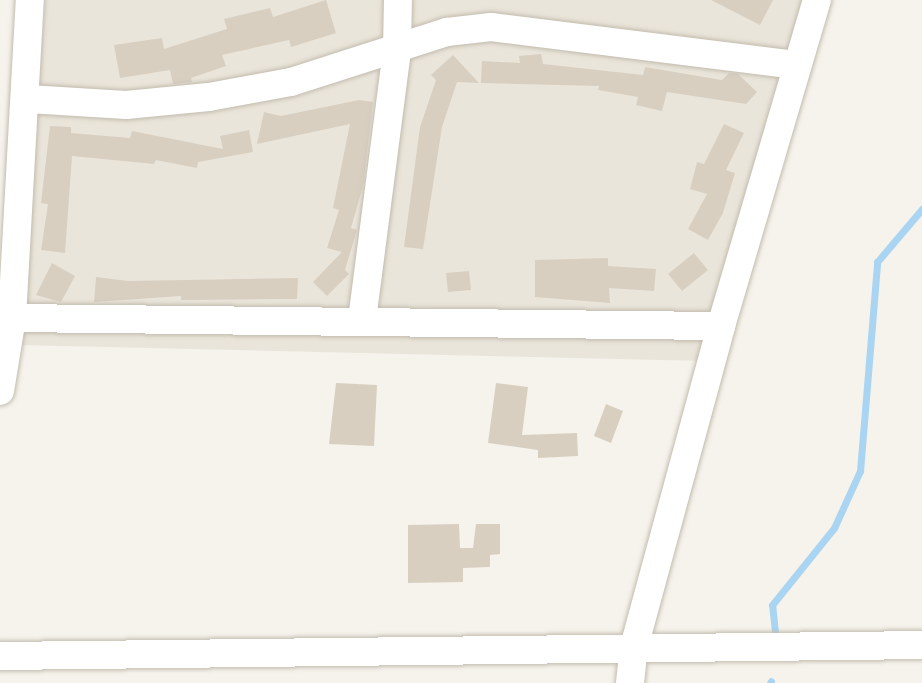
<!DOCTYPE html>
<style>
body{margin:0}
#map{position:relative;width:922px;height:683px;overflow:hidden;background:#f6f3ec;font-family:"Varela Round",sans-serif}
div>[style]{position:absolute}
[style*='--x']{left:calc(var(--x)*1px);top:calc(var(--y)*1px);width:calc(var(--w)*1px);rotate:calc(var(--a)*1deg)}
.residential>*{inset:0;background:#eae5da}
.stream>*{height:7px;margin:-3.5px;padding:0 3.5px;transform-origin:3.5px;border-radius:3.5px;background:#a9d4f2}
.building>*{inset:0;background:#d8cfc1}
.roads{filter:drop-shadow(0 0 2px #c2bbae) drop-shadow(0 0 2px #c2bbae)}
.minor>*{height:28px;margin:-14px;padding:0 14px;transform-origin:14px;border-radius:14px;background:#fff}
span{translate:-50% -50%;white-space:nowrap;text-align:center;line-height:1.15;-webkit-text-stroke:5px #fff;paint-order:stroke}
</style>
<div id="map">
<div class="residential">
<i style="clip-path:polygon(45px 0,807px 0,705px 361px,20px 345px)"></i>
</div>
<div class="stream">
<i style="--x:775;--y:632;--w:27;--a:-96"></i>
<i style="--x:772;--y:605;--w:99;--a:-51.2"></i>
<i style="--x:834;--y:528;--w:63;--a:-65.5"></i>
<i style="--x:860;--y:471;--w:210;--a:-85.3"></i>
<i style="--x:877;--y:262;--w:70;--a:-49.7"></i>
<i style="--x:770;--y:683;--w:2;--a:-63"></i>
</div>
<div class="building">
<i style="clip-path:polygon(326px 0,336px 33px,291px 47px,289px 40px,222px 55px,226px 66px,191px 78px,192px 82px,173px 84px,170px 70px,120px 78px,114px 45px,162px 38px,164px 49px,227px 29px,224px 19px,270px 8px,273px 17px)"></i>
<i style="clip-path:polygon(711px 0,773px 0,760px 25px)"></i>
<i style="clip-path:polygon(541px 54px,543px 64px,643px 75px,645px 67px,722px 80px,729px 73px,738px 74px,757px 92px,746px 104px,667px 92px,662px 111px,636px 105px,638px 97px,598px 90px,599px 86px,481px 83px,482px 61px,520px 63px,519px 56px)"></i>
<i style="clip-path:polygon(453px 55px,479px 83px,457px 82px,442px 127px,423px 249px,404px 247px,420px 127px,436px 80px,431px 75px)"></i>
<i style="clip-path:polygon(359px 100px,373px 102px,363px 186px,351px 228px,357px 230px,345px 270px,349px 274px,327px 296px,313px 282px,342px 252px,327px 248px,339px 210px,333px 208px,350px 124px,257px 144px,264px 112px,281px 116px)"></i>
<i style="clip-path:polygon(724px 124px,744px 133px,726px 170px,735px 173px,723px 213px,708px 240px,688px 229px,707px 194px,690px 189px,697px 162px,704px 164px)"></i>
<i style="clip-path:polygon(50px 126px,71px 127px,71px 133px,130px 138px,132px 131px,223px 149px,220px 136px,249px 130px,253px 152px,198px 162px,197px 168px,156px 160px,154px 164px,72px 156px,65px 253px,41px 250px,48px 204px,41px 203px)"></i>
<i style="clip-path:polygon(694px 253px,708px 270px,682px 291px,668px 274px)"></i>
<i style="clip-path:polygon(608px 258px,608px 266px,656px 269px,654px 291px,609px 288px,610px 303px,535px 297px,535px 260px)"></i>
<i style="clip-path:polygon(52px 263px,75px 276px,61px 302px,36px 295px)"></i>
<i style="clip-path:polygon(469px 271px,471px 290px,448px 292px,446px 273px)"></i>
<i style="clip-path:polygon(96px 277px,128px 281px,298px 278px,297px 299px,181px 300px,181px 296px,94px 302px)"></i>
<i style="clip-path:polygon(336px 383px,377px 385px,374px 446px,329px 444px)"></i>
<i style="clip-path:polygon(496px 383px,528px 387px,522px 435px,577px 433px,578px 456px,538px 458px,538px 450px,488px 443px)"></i>
<i style="clip-path:polygon(606px 404px,623px 411px,611px 443px,594px 436px)"></i>
<i style="clip-path:polygon(459px 524px,460px 548px,473px 548px,476px 524px,500px 524px,500px 554px,490px 555px,490px 567px,463px 568px,463px 582px,408px 583px,408px 525px)"></i>
</div>
<div class="roads">
<div class="minor">
<i style="--x:28;--y:99;--w:98;--a:3.5"></i>
<i style="--x:126;--y:105;--w:83;--a:-5.5"></i>
<i style="--x:209;--y:97;--w:83;--a:-10.4"></i>
<i style="--x:291;--y:82;--w:164;--a:-17.8"></i>
<i style="--x:447;--y:32;--w:44;--a:-6.5"></i>
<i style="--x:491;--y:27;--w:309;--a:7.1"></i>
<i style="--x:12;--y:318;--w:709;--a:0.65"></i>
<i style="--x:362;--y:320;--w:272;--a:-82.6"></i>
<i style="--x:397;--y:50;--w:50;--a:-88.9"></i>
<i style="--x:0;--y:391;--w:74;--a:-80.7"></i>
<i style="--x:12;--y:318;--w:319;--a:-86.8"></i>
<i style="--x:0;--y:656;--w:922;--a:-0.68"></i>
<i style="--x:630;--y:683;--w:36;--a:-84"></i>
<i style="--x:634;--y:647;--w:333;--a:-74.8"></i>
<i style="--x:721;--y:326;--w:340;--a:-73.6"></i>
</div>
</div>
</div>
